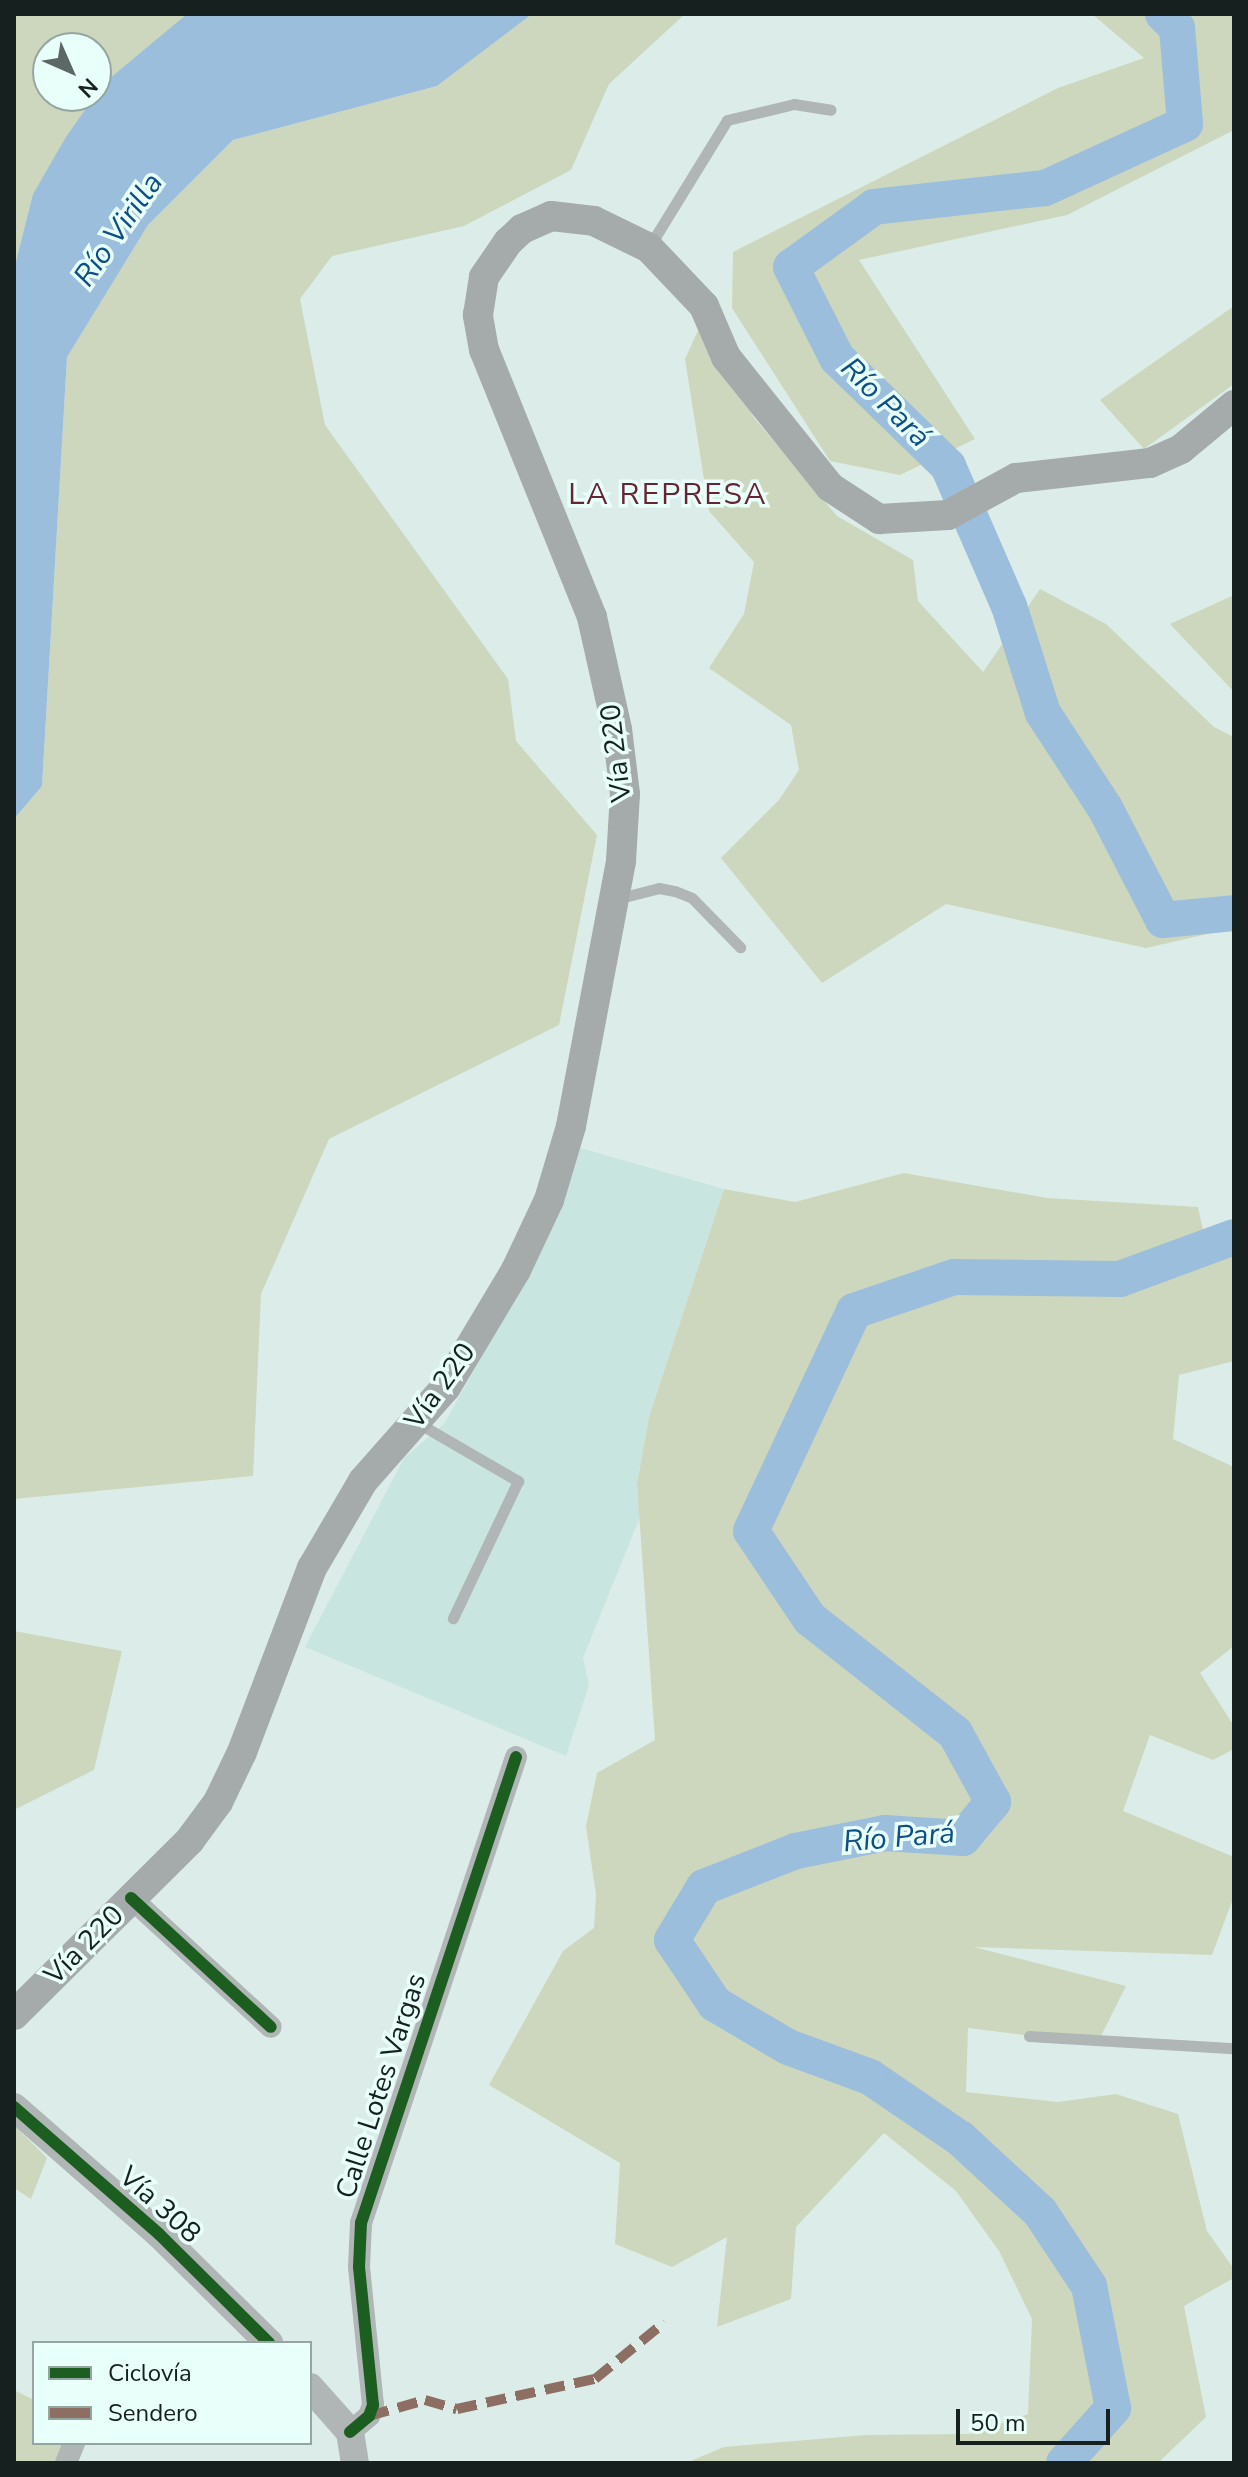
<!DOCTYPE html>
<meta charset="utf-8">
<style>
body{margin:0}
#map{position:relative;width:1248px;height:2477px;overflow:hidden;background:#dcede9;font-family:"Nunito Sans",sans-serif}
div>[style]{position:absolute}
[style*='--x']{left:calc(var(--x)*1px);top:calc(var(--y)*1px);width:calc(var(--w)*1px);rotate:calc(var(--a)*1deg)}
.built>*{inset:0;background:#c9e5df}
.green>*{inset:0;background:#cdd7bd}
.water>*{inset:0;background:#9bbedc}
.river>*{height:36px;margin:-18px;padding:0 18px;transform-origin:18px;border-radius:18px;background:#9bbedc}
.service>*{height:11px;margin:-5.5px;padding:0 5.5px;transform-origin:5.5px;border-radius:5.5px;background:#b0b5b5}
.minor>*{height:22px;margin:-11px;padding:0 11px;transform-origin:11px;border-radius:11px;background:#b0b5b5}
.tertiary>*{height:28px;margin:-14px;padding:0 14px;transform-origin:14px;border-radius:14px;background:#b0b5b5}
.secondary>*{height:30px;margin:-15px;padding:0 15px;transform-origin:15px;border-radius:15px;background:#a5abab}
.quiet>*{height:10px;margin-top:-5px;transform-origin:0;background:repeating-linear-gradient(90deg,#8d6e63 0 20px,transparent 0 30px)}
.cycleway>*{height:12px;margin:-6px;padding:0 6px;transform-origin:6px;border-radius:6px;background:#1b5e20}
span{translate:-50% -50%;white-space:nowrap;text-align:center;line-height:1.15;-webkit-text-stroke:7px #e8fffa;paint-order:stroke}
.street-label{font-size:28px;color:#16201e}
.water-label{font-size:30px;color:#0e4e87;font-style:italic}
.neighbourhood-label{font-size:30px;color:#692333;letter-spacing:2px}
.frame{position:absolute;inset:0;border:16px solid #16201e;pointer-events:none}
.legend{position:absolute;left:32px;top:2341px;width:280px;height:104px;box-sizing:border-box;background:#e8fffa;border:2px solid #94a6a2;margin:0;padding:10px 14px;list-style:none;font-size:24px;color:#16201e}
.legend li{display:flex;align-items:center;gap:16px;height:40px}
.legend b{width:40px;border:2px solid #94a6a2}
.north{position:absolute;left:32px;top:32px;width:80px;height:80px;box-sizing:border-box;background:#e8fffa;border:2px solid #94a6a2;border-radius:50%;rotate:135deg;font-size:22px;font-weight:700;line-height:32px;text-align:center;color:#16201e}
.north::after{content:'';display:block;margin:auto;width:28px;height:36px;background:#5b6865;clip-path:polygon(50% 0,100% 100%,50% 72%,0 100%)}
.scale{position:absolute;left:956px;top:2409px;width:154px;height:36px;box-sizing:border-box;border:4px solid #16201e;border-top:0;padding-left:10px;font-size:24px;line-height:28px;white-space:nowrap;color:#16201e;-webkit-text-stroke:6px #e8fffa;paint-order:stroke}
</style>
<div id="map">
<div class="built">
<i style="clip-path:polygon(577px 1147px,724px 1189px,649px 1417px,637px 1484px,640px 1517px,583px 1658px,589px 1685px,566px 1756px,305px 1647px,404px 1458px,444px 1424px,483px 1354px)"></i>
</div>
<div class="green">
<i style="clip-path:polygon(14px 14px,187px 14px,96px 94px,96px 48px,48px 48px,48px 96px,94px 96px,33px 194px,14px 273px)"></i>
<i style="clip-path:polygon(532px 14px,685px 14px,609px 84px,571px 170px,464px 226px,332px 256px,300px 299px,325px 425px,508px 679px,516px 741px,597px 835px,559px 1025px,329px 1139px,261px 1294px,253px 1476px,14px 1499px,14px 819px,42px 786px,67px 356px,148px 225px,233px 140px,437px 86px)"></i>
<i style="clip-path:polygon(1092px 14px,1234px 14px,1234px 130px,1067px 215px,859px 260px,975px 439px,900px 475px,830px 461px,732px 308px,733px 252px,1058px 88px,1144px 58px)"></i>
<i style="clip-path:polygon(1234px 306px,1234px 384px,1144px 449px,1100px 400px)"></i>
<i style="clip-path:polygon(700px 326px,755px 419px,837px 516px,913px 560px,918px 601px,983px 672px,1040px 589px,1106px 624px,1214px 727px,1234px 737px,1234px 928px,1146px 948px,946px 904px,822px 983px,721px 858px,779px 800px,799px 770px,791px 725px,709px 668px,744px 614px,754px 562px,709px 511px,685px 359px)"></i>
<i style="clip-path:polygon(1234px 595px,1234px 692px,1170px 624px)"></i>
<i style="clip-path:polygon(904px 1173px,1047px 1198px,1198px 1207px,1209px 1257px,1234px 1240px,1234px 1361px,1179px 1375px,1173px 1439px,1234px 1467px,1234px 1646px,1200px 1673px,1234px 1726px,1234px 1749px,1213px 1760px,1150px 1735px,1123px 1811px,1234px 1857px,1234px 1896px,1212px 1955px,974px 1947px,1126px 1986px,1097px 2044px,968px 2028px,966px 2092px,1058px 2102px,1116px 2094px,1178px 2114px,1207px 2231px,1234px 2269px,1234px 2278px,1184px 2306px,1206px 2417px,1158px 2463px,686px 2463px,724px 2447px,866px 2435px,970px 2434px,1028px 2414px,1032px 2319px,999px 2251px,956px 2191px,884px 2133px,796px 2227px,791px 2299px,717px 2327px,727px 2237px,672px 2267px,615px 2244px,620px 2163px,489px 2085px,563px 1951px,594px 1928px,596px 1895px,586px 1826px,597px 1773px,655px 1740px,637px 1484px,649px 1417px,724px 1189px,795px 1202px)"></i>
<i style="clip-path:polygon(14px 1631px,122px 1651px,94px 1770px,14px 1810px)"></i>
<i style="clip-path:polygon(14px 2125px,47px 2158px,31px 2199px,14px 2188px)"></i>
<i style="clip-path:polygon(14px 2390px,34px 2400px,34px 2443px,64px 2443px,57px 2463px,14px 2463px)"></i>
</div>
<div class="water">
<i style="clip-path:polygon(187px 14px,532px 14px,437px 86px,233px 140px,148px 225px,67px 357px,42px 786px,14px 819px,14px 270px,33px 194px,66px 137px,103px 84px)"></i>
</div>
<div class="river">
<i style="--x:1163;--y:14;--w:20;--a:45"></i>
<i style="--x:1177;--y:28;--w:96;--a:85.2"></i>
<i style="--x:1185;--y:124;--w:154;--a:155.4"></i>
<i style="--x:1045;--y:188;--w:172;--a:173.7"></i>
<i style="--x:874;--y:207;--w:102;--a:144.1"></i>
<i style="--x:791;--y:267;--w:102;--a:63.2"></i>
<i style="--x:837;--y:358;--w:155;--a:44.2"></i>
<i style="--x:948;--y:466;--w:153;--a:66.5"></i>
<i style="--x:1009;--y:606;--w:112;--a:72.4"></i>
<i style="--x:1043;--y:713;--w:113;--a:56.9"></i>
<i style="--x:1105;--y:808;--w:126;--a:62.6"></i>
<i style="--x:1163;--y:920;--w:71;--a:-5.6"></i>
<i style="--x:1064;--y:2463;--w:74;--a:-48.3"></i>
<i style="--x:1113;--y:2408;--w:124;--a:-101.1"></i>
<i style="--x:1089;--y:2286;--w:89;--a:-123.5"></i>
<i style="--x:1040;--y:2212;--w:108;--a:-137.3"></i>
<i style="--x:961;--y:2139;--w:110;--a:-145.7"></i>
<i style="--x:870;--y:2077;--w:87;--a:-159.9"></i>
<i style="--x:788;--y:2047;--w:85;--a:-149.5"></i>
<i style="--x:715;--y:2004;--w:77;--a:-123.9"></i>
<i style="--x:672;--y:1940;--w:62;--a:-58.9"></i>
<i style="--x:704;--y:1887;--w:99;--a:-21.4"></i>
<i style="--x:796;--y:1851;--w:91;--a:-11.4"></i>
<i style="--x:885;--y:1833;--w:78;--a:3.7"></i>
<i style="--x:963;--y:1838;--w:47;--a:-50.2"></i>
<i style="--x:993;--y:1802;--w:79;--a:-118.8"></i>
<i style="--x:955;--y:1733;--w:184;--a:-141.8"></i>
<i style="--x:810;--y:1619;--w:106;--a:-123.8"></i>
<i style="--x:751;--y:1531;--w:243;--a:-64.9"></i>
<i style="--x:854;--y:1311;--w:106;--a:-18.8"></i>
<i style="--x:954;--y:1277;--w:166;--a:0.7"></i>
<i style="--x:1120;--y:1279;--w:121;--a:-20.2"></i>
</div>
<div class="service">
<i style="--x:649;--y:247;--w:149;--a:-58.4"></i>
<i style="--x:727;--y:120;--w:69;--a:-13.4"></i>
<i style="--x:794;--y:104;--w:37;--a:9"></i>
<i style="--x:616;--y:899;--w:44;--a:-14.3"></i>
<i style="--x:659;--y:888;--w:16;--a:11"></i>
<i style="--x:675;--y:891;--w:18;--a:22"></i>
<i style="--x:692;--y:898;--w:69;--a:45.6"></i>
<i style="--x:418;--y:1423;--w:116;--a:30.1"></i>
<i style="--x:518;--y:1481;--w:152;--a:115.4"></i>
<i style="--x:1029;--y:2036;--w:205;--a:3.4"></i>
</div>
<div class="minor">
<i style="--x:131;--y:1898;--w:190;--a:42.7"></i>
<i style="--x:350;--y:2432;--w:25;--a:-40"></i>
<i style="--x:369;--y:2416;--w:12;--a:-70"></i>
<i style="--x:373;--y:2405;--w:139;--a:-95.8"></i>
<i style="--x:359;--y:2267;--w:44;--a:-87.4"></i>
<i style="--x:361;--y:2223;--w:491;--a:-71.6"></i>
<i style="--x:66;--y:2463;--w:22;--a:-68"></i>
</div>
<div class="tertiary">
<i style="--x:14;--y:2107;--w:193;--a:41.2"></i>
<i style="--x:159;--y:2234;--w:155;--a:44.7"></i>
<i style="--x:310;--y:2387;--w:60;--a:48.4"></i>
<i style="--x:350;--y:2432;--w:31;--a:81"></i>
</div>
<div class="secondary">
<i style="--x:14;--y:2015;--w:248;--a:-44.8"></i>
<i style="--x:190;--y:1840;--w:47;--a:-53.6"></i>
<i style="--x:218;--y:1802;--w:55;--a:-64.4"></i>
<i style="--x:242;--y:1752;--w:197;--a:-69.2"></i>
<i style="--x:312;--y:1568;--w:101;--a:-59.6"></i>
<i style="--x:363;--y:1481;--w:125;--a:-48.6"></i>
<i style="--x:446;--y:1387;--w:136;--a:-59.1"></i>
<i style="--x:516;--y:1270;--w:77;--a:-64.8"></i>
<i style="--x:549;--y:1200;--w:77;--a:-73.4"></i>
<i style="--x:571;--y:1126;--w:270;--a:-79.3"></i>
<i style="--x:621;--y:861;--w:67;--a:-86.6"></i>
<i style="--x:625;--y:794;--w:65;--a:-97"></i>
<i style="--x:617;--y:729;--w:115;--a:-102.6"></i>
<i style="--x:592;--y:617;--w:288;--a:-112"></i>
<i style="--x:484;--y:350;--w:36;--a:-100"></i>
<i style="--x:478;--y:315;--w:38;--a:-81"></i>
<i style="--x:484;--y:277;--w:42;--a:-55.6"></i>
<i style="--x:508;--y:242;--w:19;--a:-43"></i>
<i style="--x:522;--y:229;--w:32;--a:-24"></i>
<i style="--x:551;--y:216;--w:43;--a:6.6"></i>
<i style="--x:594;--y:221;--w:61;--a:26.1"></i>
<i style="--x:649;--y:248;--w:80;--a:46.5"></i>
<i style="--x:704;--y:306;--w:56;--a:66.7"></i>
<i style="--x:726;--y:357;--w:166;--a:51.3"></i>
<i style="--x:830;--y:487;--w:59;--a:33.1"></i>
<i style="--x:879;--y:519;--w:69;--a:-3.3"></i>
<i style="--x:948;--y:515;--w:77;--a:-28.6"></i>
<i style="--x:1016;--y:478;--w:135;--a:-6.4"></i>
<i style="--x:1150;--y:463;--w:34;--a:-24"></i>
<i style="--x:1181;--y:449;--w:69;--a:-39.7"></i>
</div>
<div class="quiet">
<i style="--x:369;--y:2416;--w:58;--a:-15.9"></i>
<i style="--x:425;--y:2400;--w:33;--a:16"></i>
<i style="--x:457;--y:2409;--w:141;--a:-12.3"></i>
<i style="--x:595;--y:2379;--w:90;--a:-39.2"></i>
</div>
<div class="cycleway">
<i style="--x:131;--y:1898;--w:190;--a:42.7"></i>
<i style="--x:14;--y:2107;--w:193;--a:41.2"></i>
<i style="--x:159;--y:2234;--w:155;--a:44.7"></i>
<i style="--x:350;--y:2432;--w:25;--a:-40"></i>
<i style="--x:369;--y:2416;--w:12;--a:-70"></i>
<i style="--x:373;--y:2405;--w:139;--a:-95.8"></i>
<i style="--x:359;--y:2267;--w:44;--a:-87.4"></i>
<i style="--x:361;--y:2223;--w:491;--a:-71.6"></i>
</div>
<div class="street-label">
<span style="left:616px;top:753px;rotate:-97deg">Vía 220</span>
<span style="left:440px;top:1386px;rotate:-54deg">Vía 220</span>
<span style="left:84px;top:1945px;rotate:-45deg">Vía 220</span>
<span style="left:381px;top:2086px;rotate:-72deg">Calle Lotes Vargas</span>
<span style="left:160px;top:2205px;rotate:42deg">Vía 308</span>
</div>
<div class="water-label">
<span style="left:119px;top:230px;rotate:-55deg">Río Virilla</span>
<span style="left:885px;top:403px;rotate:45deg">Río Pará</span>
<span style="left:899px;top:1838px;rotate:-5deg">Río Pará</span>
</div>
<div class="neighbourhood-label">
<span style="left:668px;top:495px">LA REPRESA</span>
</div>
<div class="frame"></div>
<ul class="legend">
<li><b style="height:10px;background:#1b5e20"></b>Ciclovía</li>
<li><b style="height:10px;background:#8d6e63"></b>Sendero</li>
</ul>
<div class="north">N</div>
<div class="scale">50 m</div>
</div>
